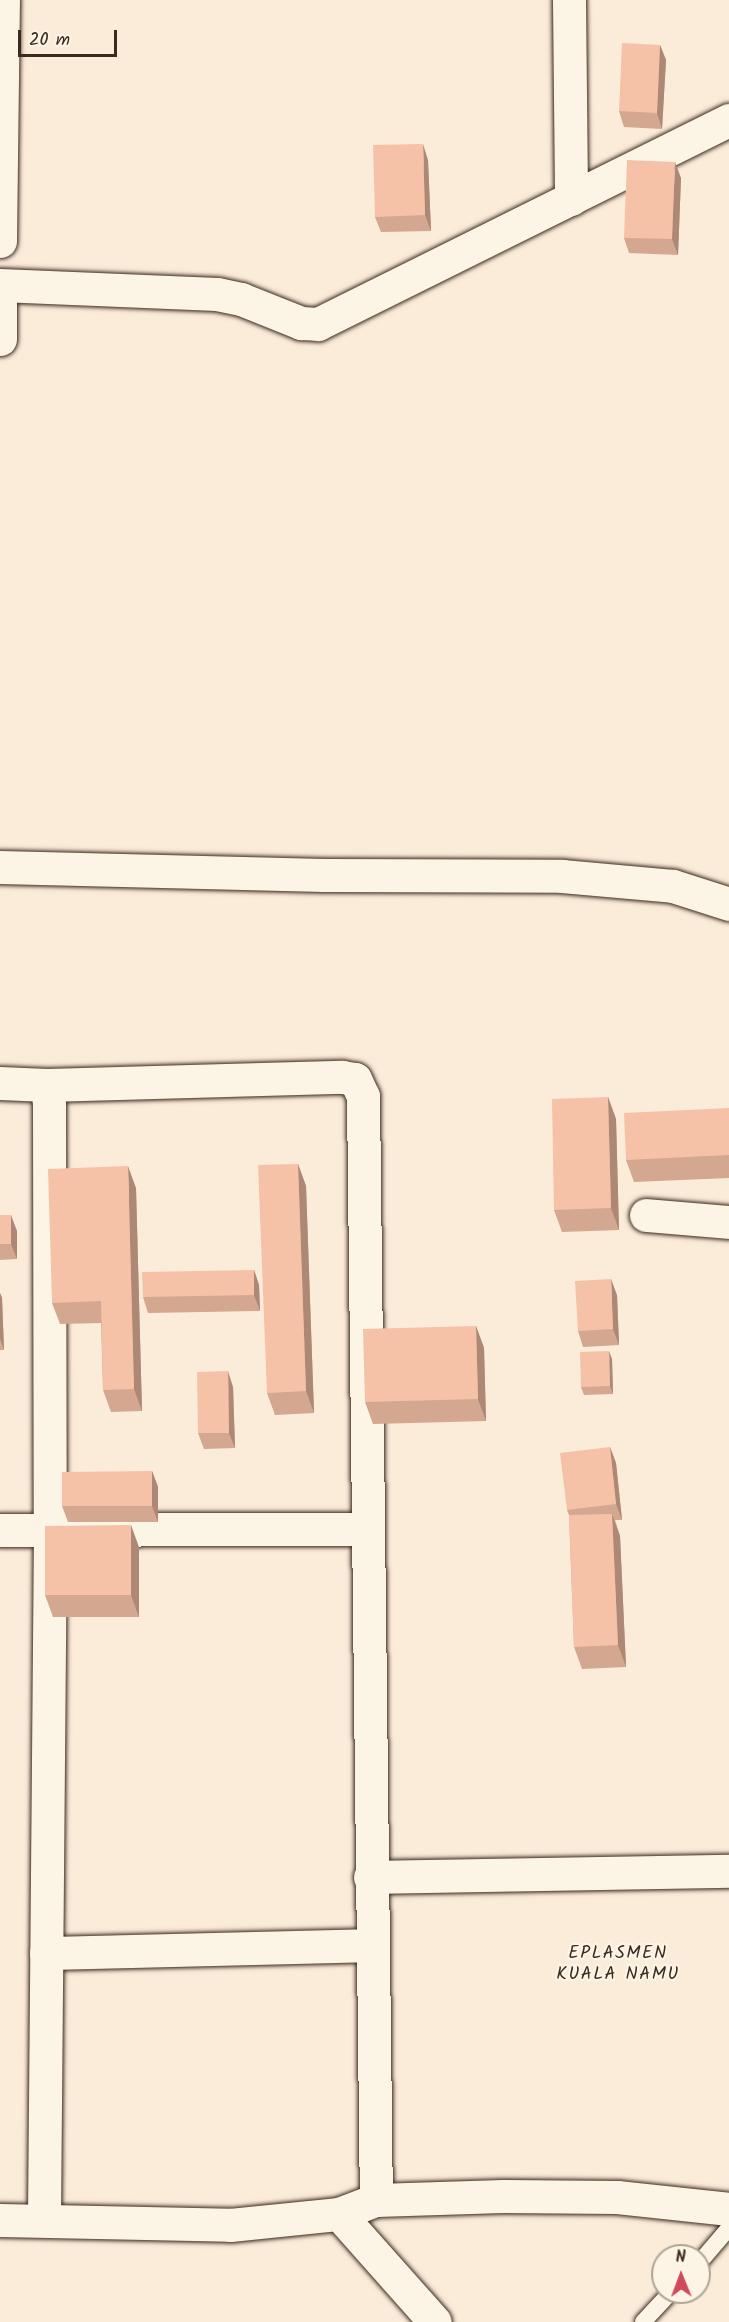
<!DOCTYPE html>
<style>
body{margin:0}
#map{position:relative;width:729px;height:2322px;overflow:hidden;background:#fbebd9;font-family:Kalam,sans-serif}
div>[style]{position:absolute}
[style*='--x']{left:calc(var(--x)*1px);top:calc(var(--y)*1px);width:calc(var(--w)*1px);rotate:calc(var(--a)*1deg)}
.roads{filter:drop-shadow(0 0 2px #3b2a1e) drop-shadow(0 0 2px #3b2a1e)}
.lane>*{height:16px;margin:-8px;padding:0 8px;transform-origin:8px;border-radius:8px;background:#fcf5e5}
.street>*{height:33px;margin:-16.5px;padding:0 16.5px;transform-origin:16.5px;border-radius:16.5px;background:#fcf5e5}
.secondary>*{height:33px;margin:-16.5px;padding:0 16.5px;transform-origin:16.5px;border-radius:16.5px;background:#fcf5e5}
.wall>*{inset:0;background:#d4a790}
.shaded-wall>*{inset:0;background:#ac8875}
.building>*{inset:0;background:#f6c2a7}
span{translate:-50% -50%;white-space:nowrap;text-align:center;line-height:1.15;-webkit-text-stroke:4.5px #fcf5e5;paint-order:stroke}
.quarter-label{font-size:18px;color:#3b2a1e;letter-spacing:1.5px}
.north{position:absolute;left:651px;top:2244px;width:60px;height:60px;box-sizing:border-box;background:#fcf5e5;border:2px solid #afa495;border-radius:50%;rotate:359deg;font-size:16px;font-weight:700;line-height:24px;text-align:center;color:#3b2a1e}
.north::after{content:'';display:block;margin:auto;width:21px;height:27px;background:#d1495b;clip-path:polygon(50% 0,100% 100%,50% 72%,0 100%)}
.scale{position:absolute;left:18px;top:30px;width:99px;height:27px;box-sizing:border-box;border:3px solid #3b2a1e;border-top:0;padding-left:8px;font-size:18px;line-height:21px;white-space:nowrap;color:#3b2a1e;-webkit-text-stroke:4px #fcf5e5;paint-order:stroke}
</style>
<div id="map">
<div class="roads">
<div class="lane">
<i style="--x:699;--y:2263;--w:46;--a:-49.4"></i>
<i style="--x:643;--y:2322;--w:41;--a:-47"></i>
</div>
<div class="street">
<i style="--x:569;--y:0;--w:199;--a:89.4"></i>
<i style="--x:0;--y:241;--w:241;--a:-89.3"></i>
<i style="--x:0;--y:285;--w:217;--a:2.4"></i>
<i style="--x:217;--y:294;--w:25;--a:12"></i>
<i style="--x:241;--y:299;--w:65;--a:21.8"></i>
<i style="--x:301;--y:323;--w:17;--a:3"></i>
<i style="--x:318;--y:324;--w:459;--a:-26.4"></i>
<i style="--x:0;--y:301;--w:38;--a:90"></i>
<i style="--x:0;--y:1083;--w:47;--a:2.4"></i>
<i style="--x:47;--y:1085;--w:20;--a:84"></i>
<i style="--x:49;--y:1105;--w:425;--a:89.9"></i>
<i style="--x:50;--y:1530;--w:688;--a:90.5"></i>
<i style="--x:47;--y:1085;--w:295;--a:-1.6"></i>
<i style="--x:342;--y:1077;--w:13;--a:9"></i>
<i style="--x:355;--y:1079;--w:19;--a:65"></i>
<i style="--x:363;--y:1096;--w:1104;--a:89.33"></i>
<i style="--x:646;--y:1215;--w:83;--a:4.8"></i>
<i style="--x:0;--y:1530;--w:367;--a:-0.2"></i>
<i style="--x:370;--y:1877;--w:359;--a:-1"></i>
<i style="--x:46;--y:1953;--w:324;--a:-1.4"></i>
<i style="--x:339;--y:2214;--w:144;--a:48.4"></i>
</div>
<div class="secondary">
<i style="--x:0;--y:867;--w:324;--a:1.4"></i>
<i style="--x:324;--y:875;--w:238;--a:0.2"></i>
<i style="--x:562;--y:876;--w:111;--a:5.1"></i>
<i style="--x:673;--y:886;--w:59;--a:17.8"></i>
<i style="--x:0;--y:2220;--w:230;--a:1.2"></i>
<i style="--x:230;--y:2225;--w:110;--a:-5.8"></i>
<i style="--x:339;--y:2214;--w:40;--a:-21"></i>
<i style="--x:376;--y:2200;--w:128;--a:-1.8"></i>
<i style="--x:504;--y:2196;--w:113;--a:0.5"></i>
<i style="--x:617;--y:2197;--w:113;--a:6.1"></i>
</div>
</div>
<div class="wall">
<i style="clip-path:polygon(660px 45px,666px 60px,662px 129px,624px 127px,619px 111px)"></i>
<i style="clip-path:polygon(428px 160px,431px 231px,381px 232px,375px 217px)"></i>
<i style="clip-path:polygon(681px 178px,678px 255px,629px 253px,624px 238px)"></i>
<i style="clip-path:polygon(608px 1097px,616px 1119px,619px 1230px,562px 1232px,554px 1210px)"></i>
<i style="clip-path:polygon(729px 1108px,729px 1178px,634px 1182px,626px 1160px)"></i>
<i style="clip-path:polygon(298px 1164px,306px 1186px,314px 1413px,275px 1415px,267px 1393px)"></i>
<i style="clip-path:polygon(136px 1188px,142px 1411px,111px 1412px,103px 1390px,101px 1323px,60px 1324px,52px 1303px)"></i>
<i style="clip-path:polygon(0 1215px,17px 1231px,17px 1259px,0 1260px)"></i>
<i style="clip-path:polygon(254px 1270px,259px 1285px,260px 1311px,148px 1313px,143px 1297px)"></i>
<i style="clip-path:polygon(0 1293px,2px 1298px,4px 1350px,0 1350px)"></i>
<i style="clip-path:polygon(617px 1295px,619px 1345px,583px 1347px,578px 1331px)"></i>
<i style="clip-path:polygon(476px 1326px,484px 1348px,486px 1421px,373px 1424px,365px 1402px)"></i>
<i style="clip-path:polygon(612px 1359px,613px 1394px,584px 1395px,581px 1387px)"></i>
<i style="clip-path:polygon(233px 1387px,235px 1448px,204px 1449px,198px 1433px)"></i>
<i style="clip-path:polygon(610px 1447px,616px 1463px,622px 1520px,615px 1520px,620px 1536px,626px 1667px,582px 1669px,574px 1647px,569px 1515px,567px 1510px)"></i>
<i style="clip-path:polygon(152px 1471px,158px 1487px,158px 1522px,68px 1522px,62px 1506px)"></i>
<i style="clip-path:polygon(139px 1547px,139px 1617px,53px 1617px,45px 1595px)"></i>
</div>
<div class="shaded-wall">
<i style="clip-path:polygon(660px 45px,666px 60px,662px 129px,657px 113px)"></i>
<i style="clip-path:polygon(423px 144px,428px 160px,431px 231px,425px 215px)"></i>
<i style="clip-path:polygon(675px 162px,681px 178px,678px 255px,672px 239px)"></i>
<i style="clip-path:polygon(608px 1097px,616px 1119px,619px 1230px,611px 1208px)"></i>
<i style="clip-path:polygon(298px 1164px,306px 1186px,314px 1413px,306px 1391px)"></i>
<i style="clip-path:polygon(128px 1166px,136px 1188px,142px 1411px,134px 1389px)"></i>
<i style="clip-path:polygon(11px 1215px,17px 1231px,17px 1259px,11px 1244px)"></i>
<i style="clip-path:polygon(254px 1270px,259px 1285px,260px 1311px,254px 1295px)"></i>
<i style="clip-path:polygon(611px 1279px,617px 1295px,619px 1345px,613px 1329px)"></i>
<i style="clip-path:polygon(0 1293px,2px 1298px,4px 1350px,0 1339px)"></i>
<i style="clip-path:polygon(476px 1326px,484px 1348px,486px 1421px,478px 1399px)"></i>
<i style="clip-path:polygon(609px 1351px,612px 1359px,613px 1394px,610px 1386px)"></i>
<i style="clip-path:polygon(228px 1371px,233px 1387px,235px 1448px,229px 1433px)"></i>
<i style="clip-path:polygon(610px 1447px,616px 1463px,622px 1520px,616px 1504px)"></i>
<i style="clip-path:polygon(152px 1471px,158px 1487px,158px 1522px,152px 1506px)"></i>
<i style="clip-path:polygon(612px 1514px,620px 1536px,626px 1667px,618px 1645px)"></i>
<i style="clip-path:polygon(131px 1525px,139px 1547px,139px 1617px,131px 1595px)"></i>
</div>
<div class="building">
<i style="clip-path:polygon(622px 43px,660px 45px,657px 113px,619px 111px)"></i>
<i style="clip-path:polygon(423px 144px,425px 215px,375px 217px,373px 145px)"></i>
<i style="clip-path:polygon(627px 160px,675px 162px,672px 239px,624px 238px)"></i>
<i style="clip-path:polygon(608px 1097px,611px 1208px,554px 1210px,552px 1099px)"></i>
<i style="clip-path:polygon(729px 1108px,729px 1155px,626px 1160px,624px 1113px)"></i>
<i style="clip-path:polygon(298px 1164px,306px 1391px,267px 1393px,258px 1165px)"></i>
<i style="clip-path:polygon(128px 1166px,134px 1389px,103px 1390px,101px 1301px,52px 1303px,48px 1169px)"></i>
<i style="clip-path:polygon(0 1215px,11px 1215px,11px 1244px,0 1244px)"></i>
<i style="clip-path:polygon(254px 1270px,254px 1295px,143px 1297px,142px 1272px)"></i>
<i style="clip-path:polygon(611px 1279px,613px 1329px,578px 1331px,575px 1281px)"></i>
<i style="clip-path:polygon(476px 1326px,478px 1399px,365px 1402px,363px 1329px)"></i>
<i style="clip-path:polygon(609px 1351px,610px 1386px,581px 1387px,580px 1352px)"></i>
<i style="clip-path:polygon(228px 1371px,229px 1433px,198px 1433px,197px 1372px)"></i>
<i style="clip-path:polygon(610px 1447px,616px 1504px,567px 1510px,560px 1453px)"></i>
<i style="clip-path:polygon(152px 1471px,152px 1506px,62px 1506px,62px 1472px)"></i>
<i style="clip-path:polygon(612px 1514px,618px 1645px,574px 1647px,569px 1515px)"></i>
<i style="clip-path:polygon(131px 1525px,131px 1595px,45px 1595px,45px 1526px)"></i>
</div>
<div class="quarter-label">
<span style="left:618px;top:1965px">EPLASMEN<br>KUALA NAMU</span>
</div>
<div class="north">N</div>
<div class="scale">20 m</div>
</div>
